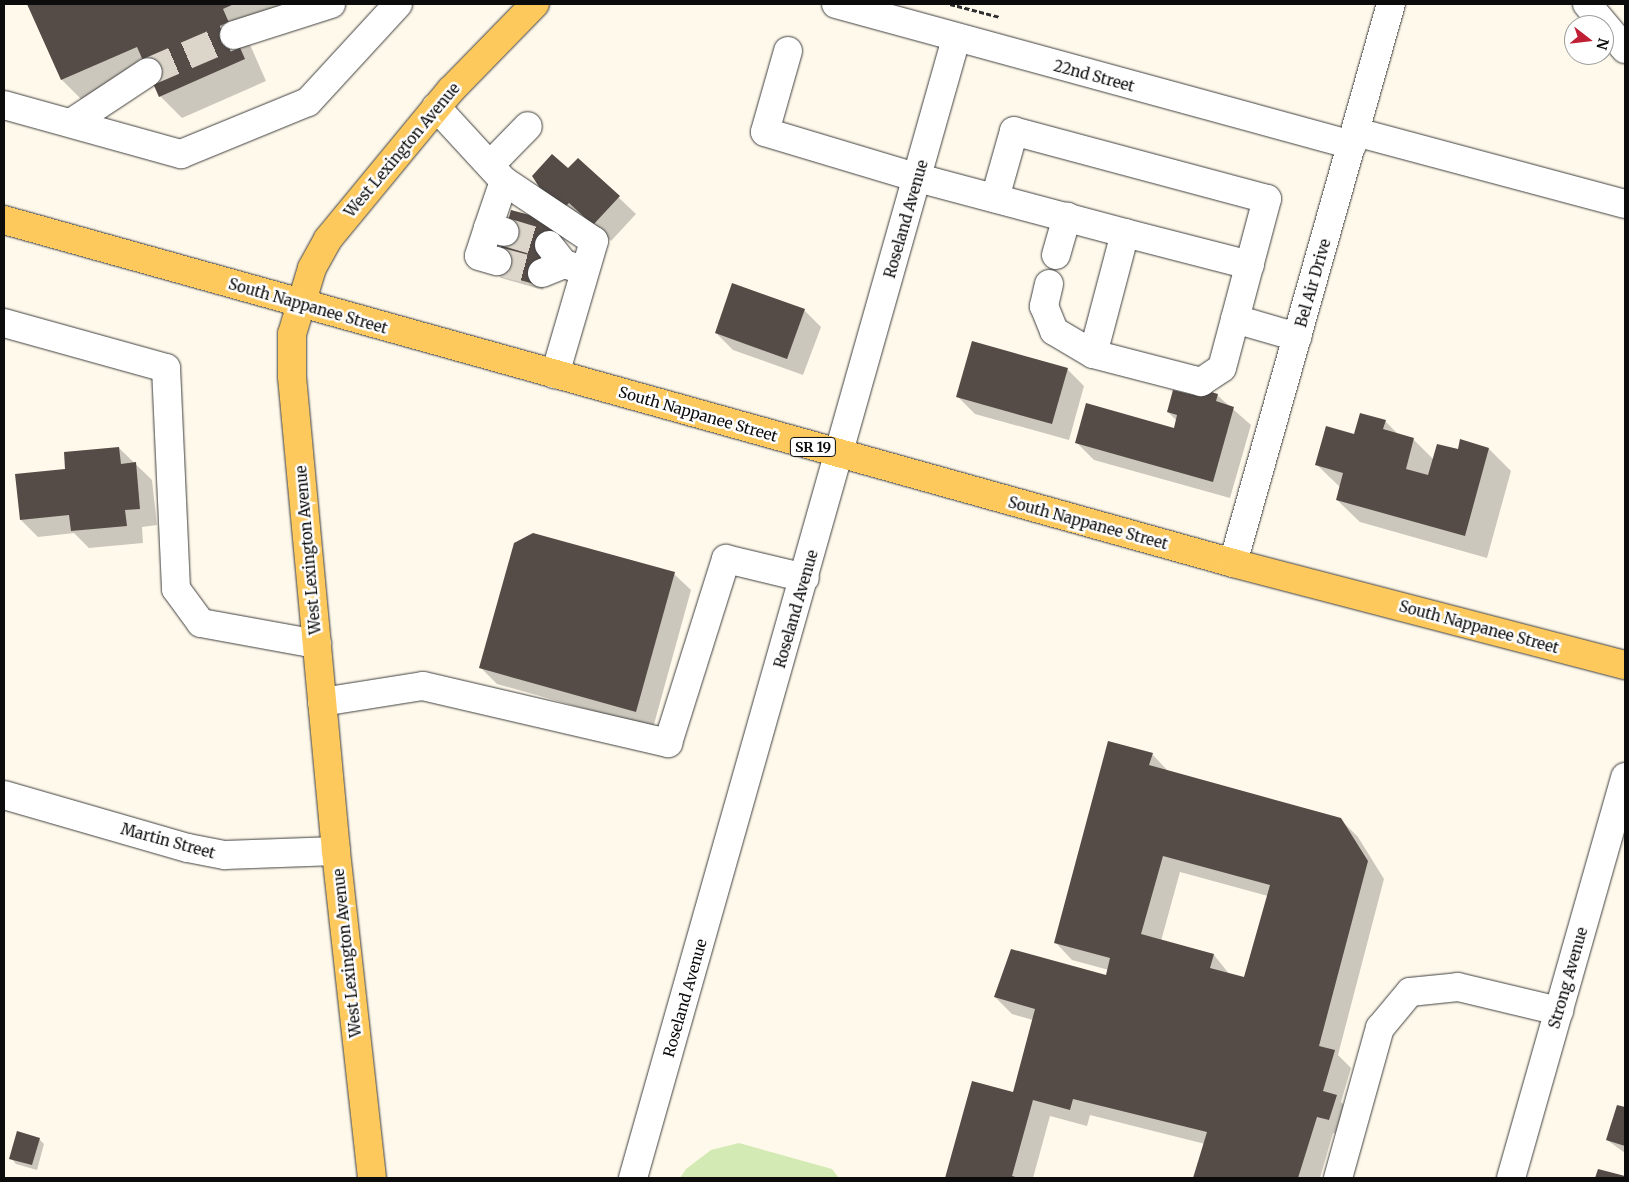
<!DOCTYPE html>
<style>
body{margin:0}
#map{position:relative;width:1629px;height:1182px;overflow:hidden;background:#fff9eb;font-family:Merriweather,serif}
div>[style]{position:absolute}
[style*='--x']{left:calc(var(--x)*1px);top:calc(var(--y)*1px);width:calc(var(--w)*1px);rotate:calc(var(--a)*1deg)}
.green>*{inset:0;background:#d4eab4}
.shadow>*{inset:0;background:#0003}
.building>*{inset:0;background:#554c48}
.minor-tunnel>*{height:28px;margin-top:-14px;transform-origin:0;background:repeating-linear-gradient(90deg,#dbd5ca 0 28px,transparent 0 42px)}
.path>*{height:3px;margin-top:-1.5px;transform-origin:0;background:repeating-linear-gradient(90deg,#2e2e2e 0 5px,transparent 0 7.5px)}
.roads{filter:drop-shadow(0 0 1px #3f3f3f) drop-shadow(0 0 1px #3f3f3f)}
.minor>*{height:28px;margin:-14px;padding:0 14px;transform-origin:14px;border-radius:14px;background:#fff}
.major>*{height:28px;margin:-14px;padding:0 14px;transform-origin:14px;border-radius:14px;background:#fdc95d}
span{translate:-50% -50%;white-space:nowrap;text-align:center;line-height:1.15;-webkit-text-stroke:5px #fff;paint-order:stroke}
.shield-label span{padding:1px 4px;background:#fff;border:1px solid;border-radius:4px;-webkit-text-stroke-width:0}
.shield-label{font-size:14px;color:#0c0c0c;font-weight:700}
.street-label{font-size:15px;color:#0c0c0c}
.frame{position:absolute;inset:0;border:5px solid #0c0c0c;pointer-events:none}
.north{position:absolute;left:1564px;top:15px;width:50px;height:50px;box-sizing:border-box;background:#fff;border:1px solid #9e9e9e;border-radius:50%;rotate:106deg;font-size:14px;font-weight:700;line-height:20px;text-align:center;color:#0c0c0c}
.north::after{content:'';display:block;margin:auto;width:18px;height:22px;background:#bf2035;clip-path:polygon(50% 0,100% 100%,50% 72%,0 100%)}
</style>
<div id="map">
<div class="green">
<i style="clip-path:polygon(739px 1143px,832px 1169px,839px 1178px,680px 1178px,686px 1169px,711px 1150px)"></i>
</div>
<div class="shadow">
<i style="clip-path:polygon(27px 4px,306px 4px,244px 31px,266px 81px,182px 118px,160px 96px,150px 73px,84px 102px,62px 80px)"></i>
<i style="clip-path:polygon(578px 159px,636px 214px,611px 241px,587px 219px,583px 223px,563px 212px,568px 170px)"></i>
<i style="clip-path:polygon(555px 223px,561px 229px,543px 290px,501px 278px,495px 272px)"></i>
<i style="clip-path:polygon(804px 310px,821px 327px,803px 375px,733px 350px,716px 333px)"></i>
<i style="clip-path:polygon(1067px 369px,1084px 386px,1069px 440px,975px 414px,958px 397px)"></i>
<i style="clip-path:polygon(1217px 395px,1251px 425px,1230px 498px,1094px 460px,1077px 443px,1175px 429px,1177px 421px,1168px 412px)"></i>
<i style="clip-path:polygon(1385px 421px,1399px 435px,1414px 440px,1434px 460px,1458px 451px,1461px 441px,1489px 449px,1511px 471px,1487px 558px,1360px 522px,1337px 500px,1341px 488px,1317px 465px,1355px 435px)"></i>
<i style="clip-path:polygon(119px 448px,152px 480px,157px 525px,142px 527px,143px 543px,89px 548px,74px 533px,38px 537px,21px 520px)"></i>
<i style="clip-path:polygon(674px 574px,691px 590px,653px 728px,497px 684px,480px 667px)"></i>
<i style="clip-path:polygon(evenodd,1152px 754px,1169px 772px,1341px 820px,1358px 837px,1384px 879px,1338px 1055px,1351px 1068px,1341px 1102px,1353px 1113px,1346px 1136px,1333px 1133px,1320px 1178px,1195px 1178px,1205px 1144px,1090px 1115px,1087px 1126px,1050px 1116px,1033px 1178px,946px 1178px,973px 1082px,1014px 1094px,1033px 1020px,1012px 1014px,995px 997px,1107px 976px,1109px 970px,1072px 960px,1056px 943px,1152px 754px,1180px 872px,1268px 896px,1244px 978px,1230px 975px,1214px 955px,1161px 941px,1180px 872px)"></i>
<i style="clip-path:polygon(1618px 1106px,1625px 1108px,1625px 1153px,1607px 1140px)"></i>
<i style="clip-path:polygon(39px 1139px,44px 1144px,37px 1170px,16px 1164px,11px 1158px)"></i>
</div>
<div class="building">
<i style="clip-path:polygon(27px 4px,234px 4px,223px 9px,245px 59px,159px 97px,137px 47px,61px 80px)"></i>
<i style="clip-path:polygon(552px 154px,568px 168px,578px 158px,620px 196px,593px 225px,569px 203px,565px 207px,545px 196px,532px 176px)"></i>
<i style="clip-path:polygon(511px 210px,556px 222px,538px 285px,494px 273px)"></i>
<i style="clip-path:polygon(732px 283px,805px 309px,787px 359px,715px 333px)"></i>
<i style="clip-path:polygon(972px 341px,1068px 368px,1052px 424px,956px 397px)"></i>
<i style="clip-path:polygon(1173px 390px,1202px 397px,1204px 390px,1218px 394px,1216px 401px,1234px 407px,1213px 482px,1075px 443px,1086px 403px,1174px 428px,1177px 415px,1167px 412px)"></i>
<i style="clip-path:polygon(1360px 413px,1386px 420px,1383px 429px,1414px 438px,1406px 469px,1428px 475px,1437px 444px,1458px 449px,1460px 439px,1489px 448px,1465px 536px,1336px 500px,1343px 473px,1315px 465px,1326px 426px,1354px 434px)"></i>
<i style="clip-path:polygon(119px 447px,121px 464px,136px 462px,140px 509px,125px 510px,127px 526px,71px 531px,69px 515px,20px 520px,15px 474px,65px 469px,64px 452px)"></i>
<i style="clip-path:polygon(533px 533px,675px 572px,636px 712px,479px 668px,514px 543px)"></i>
<i style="clip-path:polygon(evenodd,1108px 741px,1153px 753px,1149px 765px,1341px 818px,1368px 861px,1319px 1046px,1335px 1050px,1323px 1091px,1337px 1095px,1329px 1120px,1317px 1117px,1298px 1178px,1193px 1178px,1207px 1132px,1073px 1099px,1070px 1110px,1033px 1100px,1012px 1176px,1019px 1178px,945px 1178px,972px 1081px,1013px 1092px,1035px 1009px,994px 997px,1011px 949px,1106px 975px,1110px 958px,1054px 943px,1108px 741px,1163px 856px,1270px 885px,1244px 977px,1210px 968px,1214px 954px,1141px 934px,1163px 856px)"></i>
<i style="clip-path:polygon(1617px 1105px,1625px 1107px,1625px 1146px,1606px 1140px)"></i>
<i style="clip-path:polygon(17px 1131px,40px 1138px,32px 1165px,9px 1159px)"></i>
<i style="clip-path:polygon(1598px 1169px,1625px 1176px,1625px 1178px,1595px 1178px)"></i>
</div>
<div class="minor-tunnel">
<i style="--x:148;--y:72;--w:94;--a:-23.3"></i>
<i style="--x:505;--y:232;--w:46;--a:16.5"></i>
<i style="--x:497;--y:261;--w:47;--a:14.9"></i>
</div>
<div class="path">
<i style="--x:950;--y:4;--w:52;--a:14.6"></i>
</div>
<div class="roads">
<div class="minor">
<i style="--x:836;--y:4;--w:535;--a:15.28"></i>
<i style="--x:1587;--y:4;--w:59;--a:49.8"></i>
<i style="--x:234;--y:35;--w:102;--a:-17.7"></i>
<i style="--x:788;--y:51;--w:84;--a:105.9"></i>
<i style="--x:765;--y:132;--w:160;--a:16.7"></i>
<i style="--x:918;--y:178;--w:214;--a:14.9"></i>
<i style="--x:1125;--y:233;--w:125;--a:104.8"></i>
<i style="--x:1093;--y:354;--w:112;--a:14.5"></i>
<i style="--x:1201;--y:382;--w:25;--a:-34"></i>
<i style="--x:1222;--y:368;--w:175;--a:-75.1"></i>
<i style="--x:1267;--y:199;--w:262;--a:-165"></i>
<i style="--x:1014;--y:131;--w:70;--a:105.8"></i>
<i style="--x:4;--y:105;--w:184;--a:15.5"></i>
<i style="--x:181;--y:154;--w:137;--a:-22.3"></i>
<i style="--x:308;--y:102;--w:133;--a:-47.4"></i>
<i style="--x:436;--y:107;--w:100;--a:47.4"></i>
<i style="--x:504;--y:181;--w:108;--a:33.7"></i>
<i style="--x:594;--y:241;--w:139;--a:106.3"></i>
<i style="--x:71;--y:123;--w:92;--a:-33.5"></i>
<i style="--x:1356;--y:132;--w:278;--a:15"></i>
<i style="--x:490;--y:165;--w:54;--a:-45.7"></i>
<i style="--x:504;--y:181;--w:50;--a:108.8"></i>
<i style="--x:488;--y:228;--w:17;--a:13"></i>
<i style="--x:488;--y:228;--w:29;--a:108"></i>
<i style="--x:479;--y:256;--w:19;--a:16"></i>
<i style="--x:1125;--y:233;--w:129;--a:14.4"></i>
<i style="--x:549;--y:245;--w:24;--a:52"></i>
<i style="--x:564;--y:264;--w:21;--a:17"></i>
<i style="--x:1056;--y:255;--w:40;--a:-74"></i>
<i style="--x:542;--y:273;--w:24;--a:-22"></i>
<i style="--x:1049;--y:284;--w:23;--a:103"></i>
<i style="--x:1044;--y:306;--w:27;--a:68"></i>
<i style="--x:1054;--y:331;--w:45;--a:30.5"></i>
<i style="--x:1235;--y:319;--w:65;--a:16.2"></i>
<i style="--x:4;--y:323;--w:168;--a:15.5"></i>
<i style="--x:166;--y:368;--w:221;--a:87.4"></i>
<i style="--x:176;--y:589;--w:42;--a:53.7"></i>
<i style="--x:201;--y:623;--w:118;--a:10.3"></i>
<i style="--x:1233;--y:563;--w:581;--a:-74.22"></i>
<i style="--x:322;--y:702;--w:102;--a:-9"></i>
<i style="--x:423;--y:686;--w:252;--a:13.1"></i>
<i style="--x:668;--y:743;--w:193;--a:-72.5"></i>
<i style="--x:726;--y:559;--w:81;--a:13.5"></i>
<i style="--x:4;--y:795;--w:191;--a:16.1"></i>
<i style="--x:188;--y:848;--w:38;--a:11"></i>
<i style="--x:225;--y:855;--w:111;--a:-2.1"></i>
<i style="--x:633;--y:1178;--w:1184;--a:-74.17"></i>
<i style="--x:1338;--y:1178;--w:156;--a:-74.4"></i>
<i style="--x:1380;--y:1028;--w:47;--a:-50.2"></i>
<i style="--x:1410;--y:992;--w:48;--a:-5.9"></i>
<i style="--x:1458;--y:987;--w:104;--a:13.4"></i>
<i style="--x:1511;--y:1178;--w:417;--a:-74.1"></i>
</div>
<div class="major">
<i style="--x:4;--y:220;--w:1276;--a:15.59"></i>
<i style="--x:1233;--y:563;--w:405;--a:14.6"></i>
<i style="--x:372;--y:1178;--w:329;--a:-96.3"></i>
<i style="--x:336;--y:851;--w:477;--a:-95.3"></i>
<i style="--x:292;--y:376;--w:42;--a:-90"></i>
<i style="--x:292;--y:334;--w:69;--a:-73.1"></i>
<i style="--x:312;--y:268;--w:33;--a:-61"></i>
<i style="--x:328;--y:239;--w:193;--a:-50.5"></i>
<i style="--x:451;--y:90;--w:120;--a:-45.7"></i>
</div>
</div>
<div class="shield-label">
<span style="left:813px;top:447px">SR 19</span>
</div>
<div class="street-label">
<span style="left:1094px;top:76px;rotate:15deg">22nd Street</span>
<span style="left:402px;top:150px;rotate:-50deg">West Lexington Avenue</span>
<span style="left:906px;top:219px;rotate:-74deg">Roseland Avenue</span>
<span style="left:1313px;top:283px;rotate:-74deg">Bel Air Drive</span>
<span style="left:308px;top:306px;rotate:16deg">South Nappanee Street</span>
<span style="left:698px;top:414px;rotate:16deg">South Nappanee Street</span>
<span style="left:1088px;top:523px;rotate:15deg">South Nappanee Street</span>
<span style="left:308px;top:550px;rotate:-95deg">West Lexington Avenue</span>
<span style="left:796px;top:609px;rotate:-74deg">Roseland Avenue</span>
<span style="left:1479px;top:627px;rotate:15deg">South Nappanee Street</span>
<span style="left:168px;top:841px;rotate:15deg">Martin Street</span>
<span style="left:347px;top:953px;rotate:-96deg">West Lexington Avenue</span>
<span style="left:1568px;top:978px;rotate:-74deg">Strong Avenue</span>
<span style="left:685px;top:998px;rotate:-74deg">Roseland Avenue</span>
</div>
<div class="frame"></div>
<div class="north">N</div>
</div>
